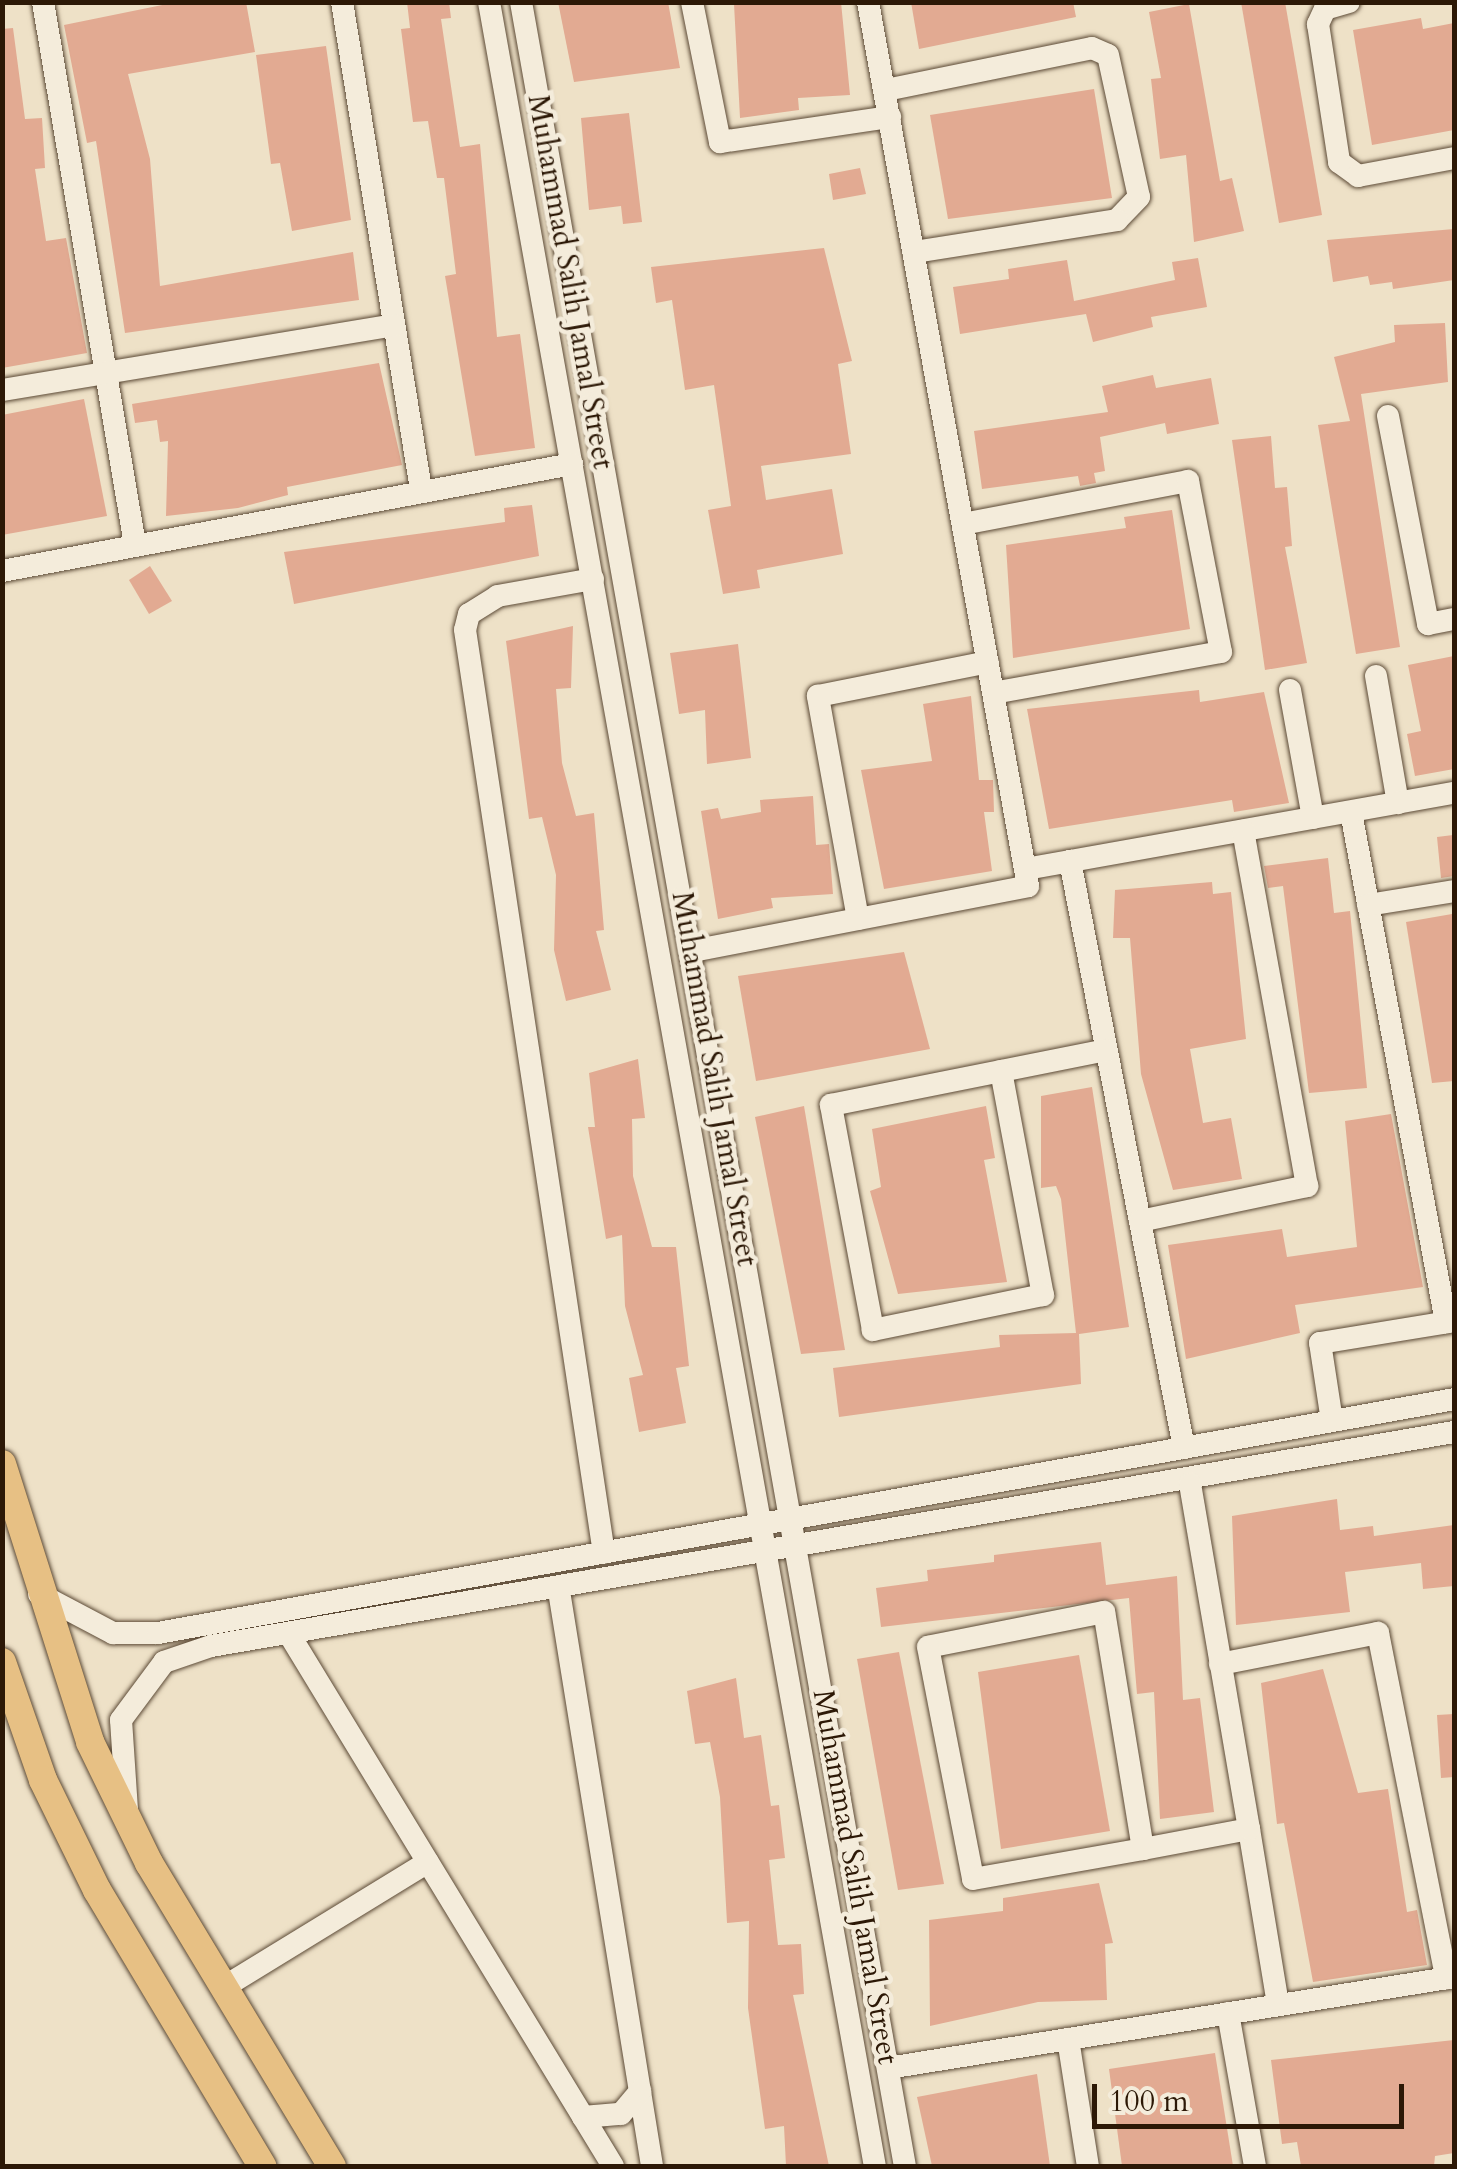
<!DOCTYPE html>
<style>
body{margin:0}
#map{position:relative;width:1457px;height:2169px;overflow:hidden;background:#eee1c7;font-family:Cardo,serif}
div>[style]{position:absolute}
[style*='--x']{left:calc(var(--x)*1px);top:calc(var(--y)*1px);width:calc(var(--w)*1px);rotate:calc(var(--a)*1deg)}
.building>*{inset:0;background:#e2aa92}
.roads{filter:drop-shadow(0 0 2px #5c4a36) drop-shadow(0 0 2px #5c4a36)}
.minor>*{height:22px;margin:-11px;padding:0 11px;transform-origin:11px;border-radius:11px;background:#f4ecdb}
.major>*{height:28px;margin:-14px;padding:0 14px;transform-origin:14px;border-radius:14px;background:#e7c084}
span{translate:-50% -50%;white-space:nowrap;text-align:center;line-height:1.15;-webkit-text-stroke:9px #f4ecdb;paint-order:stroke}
.street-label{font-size:30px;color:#2c1806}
.frame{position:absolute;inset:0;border:5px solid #2c1806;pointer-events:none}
.scale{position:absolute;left:1092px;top:2084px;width:312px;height:45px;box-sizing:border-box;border:5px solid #2c1806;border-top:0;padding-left:12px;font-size:30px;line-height:35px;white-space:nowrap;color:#2c1806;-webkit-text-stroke:8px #f4ecdb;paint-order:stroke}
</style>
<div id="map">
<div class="building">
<i style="clip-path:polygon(177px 2px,246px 2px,255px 52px,128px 74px,150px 159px,160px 286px,353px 252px,359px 300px,125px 333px,96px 141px,87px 143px,64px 25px)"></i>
<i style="clip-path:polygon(407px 2px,449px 2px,451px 18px,441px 19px,460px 147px,480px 144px,497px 337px,520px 334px,535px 448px,475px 456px,445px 276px,456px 274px,444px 178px,437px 178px,428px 121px,413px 122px,401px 29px,410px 28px)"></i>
<i style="clip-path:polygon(558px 2px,668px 2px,680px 68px,574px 82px)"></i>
<i style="clip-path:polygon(841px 2px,850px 95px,798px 98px,799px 110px,740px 118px,734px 4px)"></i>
<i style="clip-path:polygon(911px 2px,1073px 2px,1076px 17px,919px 49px)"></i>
<i style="clip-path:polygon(1241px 2px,1285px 2px,1322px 215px,1279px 223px)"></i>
<i style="clip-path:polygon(1189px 4px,1220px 181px,1232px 178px,1244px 231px,1194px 242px,1186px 155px,1160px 159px,1151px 79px,1161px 78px,1149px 12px)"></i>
<i style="clip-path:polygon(1421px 18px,1423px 29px,1454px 23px,1454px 130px,1372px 145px,1353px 30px)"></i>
<i style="clip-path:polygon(13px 28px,25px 119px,42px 118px,45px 168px,35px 169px,46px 241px,66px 238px,87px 353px,2px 368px,2px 29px)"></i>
<i style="clip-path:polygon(326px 46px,351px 220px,292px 231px,280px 163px,271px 164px,256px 55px)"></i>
<i style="clip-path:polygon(1094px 89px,1112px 198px,948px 219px,930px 115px)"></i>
<i style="clip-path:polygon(629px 113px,642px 222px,623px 224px,621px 206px,589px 210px,581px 118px)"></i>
<i style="clip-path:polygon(860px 168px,866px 194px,833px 200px,829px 174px)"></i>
<i style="clip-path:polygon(1454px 229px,1454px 280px,1393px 289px,1392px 282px,1370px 285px,1368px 276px,1333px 282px,1327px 240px)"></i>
<i style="clip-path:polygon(824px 248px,852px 361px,838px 364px,851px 454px,761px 466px,766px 500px,832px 489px,843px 554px,757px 570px,760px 588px,723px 594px,708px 510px,731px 506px,714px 385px,685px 390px,672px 300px,656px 303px,651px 267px)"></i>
<i style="clip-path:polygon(1198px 258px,1207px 307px,1151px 317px,1153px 327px,1093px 342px,1086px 314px,960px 334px,953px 287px,1009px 279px,1008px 269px,1067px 260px,1074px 301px,1175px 280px,1172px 262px)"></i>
<i style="clip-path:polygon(1445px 323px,1448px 382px,1361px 394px,1400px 647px,1356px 654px,1318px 425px,1350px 421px,1334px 357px,1395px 342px,1394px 325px)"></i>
<i style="clip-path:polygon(379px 363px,402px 465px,287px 487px,288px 495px,238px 508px,166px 516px,168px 441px,160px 442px,157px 420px,135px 423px,132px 404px)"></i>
<i style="clip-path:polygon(1153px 375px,1156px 388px,1211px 378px,1219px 424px,1167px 434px,1165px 423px,1100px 437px,1105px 471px,1094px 473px,1096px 483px,1080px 486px,1078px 476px,982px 489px,974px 431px,1108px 412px,1102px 386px)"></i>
<i style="clip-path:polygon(84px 399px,107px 516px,2px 535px,2px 415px)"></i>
<i style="clip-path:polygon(1271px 436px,1275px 488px,1287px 487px,1292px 546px,1285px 547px,1307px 663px,1265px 670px,1232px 440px)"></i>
<i style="clip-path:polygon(532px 505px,539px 556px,294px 604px,284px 552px,505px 522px,504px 508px)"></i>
<i style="clip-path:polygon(1172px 510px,1190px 629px,1013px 658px,1006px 545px,1126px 528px,1124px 517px)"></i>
<i style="clip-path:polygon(150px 566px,172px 601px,149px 614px,129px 580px)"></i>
<i style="clip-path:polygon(573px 626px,571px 688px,556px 689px,562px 763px,576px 816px,594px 813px,604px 930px,596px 931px,611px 990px,566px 1001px,554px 950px,556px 875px,542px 817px,529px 819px,506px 641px)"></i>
<i style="clip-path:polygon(738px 644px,751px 758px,707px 764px,705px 710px,679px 714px,670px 653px)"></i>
<i style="clip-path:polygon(1454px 656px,1454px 769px,1415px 776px,1407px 734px,1421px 731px,1408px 665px)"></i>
<i style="clip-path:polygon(1199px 690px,1200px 702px,1264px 692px,1289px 803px,1234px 812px,1232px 800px,1049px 829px,1027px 709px)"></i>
<i style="clip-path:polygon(971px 696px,979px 780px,993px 780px,994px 812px,984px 812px,992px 871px,884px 889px,861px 770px,932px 761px,923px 704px)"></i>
<i style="clip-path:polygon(813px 796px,816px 845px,829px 844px,833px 894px,771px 898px,773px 908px,718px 919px,701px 811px,718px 808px,721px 819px,761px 812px,760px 800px)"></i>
<i style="clip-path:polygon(1453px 835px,1454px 876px,1441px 878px,1437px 837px)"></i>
<i style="clip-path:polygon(1328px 858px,1334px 913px,1350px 911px,1367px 1088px,1309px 1093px,1283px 886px,1268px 888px,1264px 866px)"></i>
<i style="clip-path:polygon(1212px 882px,1213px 894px,1231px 892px,1246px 1039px,1190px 1049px,1203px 1123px,1231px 1118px,1242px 1179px,1173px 1190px,1141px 1074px,1130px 938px,1113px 938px,1115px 890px)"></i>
<i style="clip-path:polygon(1452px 914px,1454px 1081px,1432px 1083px,1406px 922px)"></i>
<i style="clip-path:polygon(904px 952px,930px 1049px,756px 1081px,738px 976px)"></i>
<i style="clip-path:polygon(638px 1059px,645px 1118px,632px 1119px,633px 1176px,652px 1247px,676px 1247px,689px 1366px,676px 1368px,686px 1423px,639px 1432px,629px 1378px,643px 1375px,625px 1306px,622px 1235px,606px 1239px,588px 1127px,595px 1127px,589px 1073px)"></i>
<i style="clip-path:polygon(1092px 1087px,1129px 1327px,1079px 1334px,1081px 1384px,839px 1417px,833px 1368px,1000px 1347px,999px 1335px,1076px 1333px,1061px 1199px,1056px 1186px,1041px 1188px,1041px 1096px)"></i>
<i style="clip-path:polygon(804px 1106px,845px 1350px,801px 1354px,755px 1117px)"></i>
<i style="clip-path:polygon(986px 1106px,995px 1158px,984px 1160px,1007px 1282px,898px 1294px,870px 1191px,881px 1187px,872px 1129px)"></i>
<i style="clip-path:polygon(1391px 1114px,1423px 1287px,1295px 1305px,1300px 1333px,1186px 1359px,1168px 1245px,1282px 1229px,1287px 1257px,1357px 1247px,1345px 1121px)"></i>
<i style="clip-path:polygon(1337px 1499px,1340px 1530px,1373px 1526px,1374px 1536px,1454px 1525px,1454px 1586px,1423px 1589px,1421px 1563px,1345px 1572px,1350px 1612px,1236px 1625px,1232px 1516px)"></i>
<i style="clip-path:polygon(1101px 1542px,1106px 1585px,1177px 1576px,1183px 1700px,1200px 1698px,1214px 1812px,1160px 1819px,1154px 1692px,1137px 1694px,1129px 1598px,881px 1627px,876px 1588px,928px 1581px,927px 1570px,994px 1562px,994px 1555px)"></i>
<i style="clip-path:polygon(899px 1652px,944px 1884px,898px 1890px,857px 1659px)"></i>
<i style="clip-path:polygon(1079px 1655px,1110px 1831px,1001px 1849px,978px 1672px)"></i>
<i style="clip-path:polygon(1323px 1669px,1358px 1793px,1388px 1789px,1407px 1912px,1417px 1910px,1427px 1965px,1313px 1982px,1284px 1823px,1277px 1824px,1261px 1683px)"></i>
<i style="clip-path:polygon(736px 1678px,744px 1738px,761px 1735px,771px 1806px,779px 1805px,785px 1858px,769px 1860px,778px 1945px,801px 1944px,804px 1994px,793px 1995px,829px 2166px,786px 2166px,784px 2126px,765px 2129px,748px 2008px,749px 1921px,727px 1923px,720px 1797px,710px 1742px,695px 1744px,687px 1691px)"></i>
<i style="clip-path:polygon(1454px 1714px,1454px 1777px,1441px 1778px,1437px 1715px)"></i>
<i style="clip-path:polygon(1099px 1883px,1113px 1943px,1105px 1944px,1107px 2000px,1038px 2002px,930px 2026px,929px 1920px,1003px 1911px,1003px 1898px)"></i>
<i style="clip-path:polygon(1454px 2040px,1454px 2153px,1435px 2156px,1434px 2166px,1301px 2166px,1297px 2142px,1282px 2144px,1271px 2060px)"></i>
<i style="clip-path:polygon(1215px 2053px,1233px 2166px,1122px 2166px,1109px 2069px)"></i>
<i style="clip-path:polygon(1037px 2074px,1050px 2166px,932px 2166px,917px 2097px)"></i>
</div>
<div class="roads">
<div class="minor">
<i style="--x:43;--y:2;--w:551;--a:80.38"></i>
<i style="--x:342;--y:2;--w:495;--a:80.8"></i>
<i style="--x:489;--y:2;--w:2198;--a:79.89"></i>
<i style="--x:521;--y:2;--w:2198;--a:79.94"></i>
<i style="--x:692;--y:2;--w:143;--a:78.7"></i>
<i style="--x:720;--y:142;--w:172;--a:-8.4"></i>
<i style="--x:1349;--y:2;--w:25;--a:164"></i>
<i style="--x:1325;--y:9;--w:17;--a:115"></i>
<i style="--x:1318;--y:24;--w:140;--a:81.3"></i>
<i style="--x:1339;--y:162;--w:24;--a:36"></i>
<i style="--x:1358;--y:176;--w:98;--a:-10.6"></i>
<i style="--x:886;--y:90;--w:210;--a:-11.5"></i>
<i style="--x:1092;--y:48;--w:17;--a:24"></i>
<i style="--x:1108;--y:55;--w:145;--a:77.7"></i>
<i style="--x:1139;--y:197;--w:32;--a:134"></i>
<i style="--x:1117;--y:220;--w:206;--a:171"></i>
<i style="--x:2;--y:390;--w:397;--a:-9.4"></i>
<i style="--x:1388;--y:416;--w:212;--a:79.1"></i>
<i style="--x:1428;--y:624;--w:26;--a:-11"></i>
<i style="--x:963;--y:524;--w:229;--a:-10.8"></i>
<i style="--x:1188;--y:481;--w:174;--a:79.1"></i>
<i style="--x:1221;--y:652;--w:231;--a:169.8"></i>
<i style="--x:2;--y:571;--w:580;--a:-10.63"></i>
<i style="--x:593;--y:579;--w:97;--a:169.9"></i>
<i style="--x:498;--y:596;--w:34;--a:148"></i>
<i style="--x:469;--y:614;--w:16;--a:104"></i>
<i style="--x:465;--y:630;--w:933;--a:81.44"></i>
<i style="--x:1376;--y:676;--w:129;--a:80.2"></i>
<i style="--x:1290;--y:690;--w:130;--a:79.8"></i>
<i style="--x:1351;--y:812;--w:519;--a:79.45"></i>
<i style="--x:1070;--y:861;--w:598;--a:79.01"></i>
<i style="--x:1026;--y:869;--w:435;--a:-10.1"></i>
<i style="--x:1368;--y:905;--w:87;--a:-9.2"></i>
<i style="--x:858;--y:919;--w:227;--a:-100.2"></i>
<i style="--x:818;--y:696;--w:173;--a:-11.3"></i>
<i style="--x:692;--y:951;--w:342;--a:-10.9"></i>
<i style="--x:1028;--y:886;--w:898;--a:-100.26"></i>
<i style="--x:1001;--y:1071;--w:228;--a:79.4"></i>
<i style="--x:1043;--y:1295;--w:174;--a:168.4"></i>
<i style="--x:873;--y:1330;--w:229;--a:-100.6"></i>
<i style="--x:831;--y:1105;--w:280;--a:-11.3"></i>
<i style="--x:1140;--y:1221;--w:171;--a:-11.8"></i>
<i style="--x:1307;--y:1186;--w:361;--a:-100.2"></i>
<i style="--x:1332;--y:1421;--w:79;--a:-98.7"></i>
<i style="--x:1320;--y:1343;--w:136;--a:-9.3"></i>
<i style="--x:559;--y:1591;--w:582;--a:80.81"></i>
<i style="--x:39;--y:1594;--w:84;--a:27.8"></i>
<i style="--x:113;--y:1633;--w:45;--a:0"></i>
<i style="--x:158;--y:1633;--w:1317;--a:-10.23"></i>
<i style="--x:289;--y:1634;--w:623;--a:58.66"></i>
<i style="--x:1220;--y:1664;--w:161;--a:-11.1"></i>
<i style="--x:1378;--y:1633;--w:352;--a:78.8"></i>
<i style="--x:127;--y:1810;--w:90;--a:-93.8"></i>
<i style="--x:121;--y:1720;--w:72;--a:-53.4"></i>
<i style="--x:164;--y:1662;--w:50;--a:-18.8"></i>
<i style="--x:211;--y:1646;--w:1261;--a:-9.77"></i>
<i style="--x:1249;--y:1829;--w:178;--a:80.6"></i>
<i style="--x:1143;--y:1849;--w:240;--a:-99.3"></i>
<i style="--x:1104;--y:1612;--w:179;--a:168.8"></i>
<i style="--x:928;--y:1647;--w:236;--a:79"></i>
<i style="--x:973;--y:1879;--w:173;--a:-10"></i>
<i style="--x:1143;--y:1849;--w:108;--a:-10.7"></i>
<i style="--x:1249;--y:1829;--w:350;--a:-99.7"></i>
<i style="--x:224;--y:1987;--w:239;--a:-31.5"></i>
<i style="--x:1228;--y:2013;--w:155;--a:80"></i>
<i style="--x:1068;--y:2039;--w:129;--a:81.1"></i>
<i style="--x:888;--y:2068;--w:573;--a:-9.13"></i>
<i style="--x:583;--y:2117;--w:38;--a:-5"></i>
<i style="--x:621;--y:2114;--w:30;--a:-50"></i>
</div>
<div class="major">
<i style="--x:2;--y:1464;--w:292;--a:72.4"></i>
<i style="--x:90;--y:1742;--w:135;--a:64"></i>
<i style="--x:149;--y:1863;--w:354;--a:58.9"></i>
<i style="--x:2;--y:1662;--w:125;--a:70.8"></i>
<i style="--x:43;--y:1780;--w:123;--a:63.9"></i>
<i style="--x:97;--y:1890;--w:322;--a:59.1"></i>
</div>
</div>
<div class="street-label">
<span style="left:570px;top:282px;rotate:80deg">Muhammad Salih Jamal Street</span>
<span style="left:714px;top:1079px;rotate:80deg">Muhammad Salih Jamal Street</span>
<span style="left:855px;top:1877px;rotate:80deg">Muhammad Salih Jamal Street</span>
</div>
<div class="frame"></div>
<div class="scale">100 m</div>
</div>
